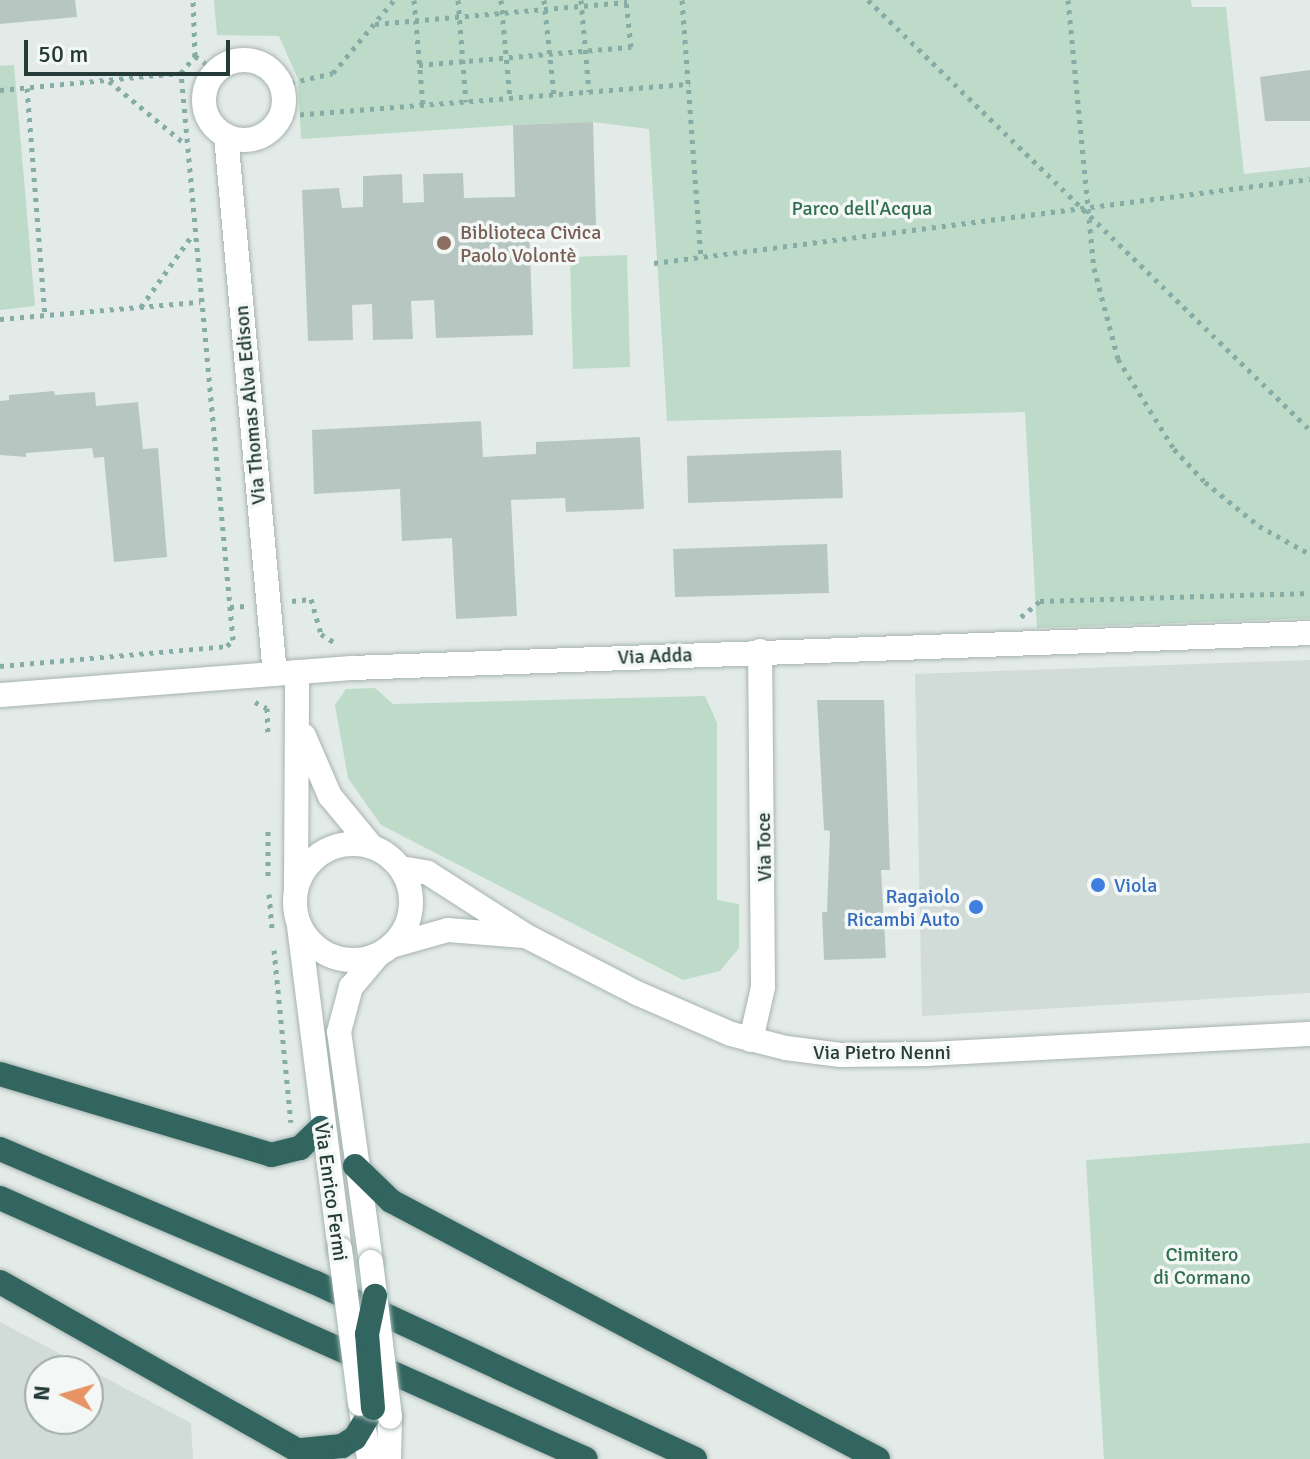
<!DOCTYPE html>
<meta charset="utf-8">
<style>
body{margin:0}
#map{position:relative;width:1310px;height:1459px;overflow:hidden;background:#e3ebe8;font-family:Signika,sans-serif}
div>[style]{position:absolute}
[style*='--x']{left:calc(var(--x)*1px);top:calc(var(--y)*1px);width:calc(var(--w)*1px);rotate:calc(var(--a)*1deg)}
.built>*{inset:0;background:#d1dbd8}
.green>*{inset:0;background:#bddbc8}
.building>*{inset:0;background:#b8c6c2}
.path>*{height:5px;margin-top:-2.5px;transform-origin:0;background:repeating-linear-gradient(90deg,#85aca5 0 4px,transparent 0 10px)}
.roads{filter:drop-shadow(0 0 2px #a6b3af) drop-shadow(0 0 2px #a6b3af)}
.street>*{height:24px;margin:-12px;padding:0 12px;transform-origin:12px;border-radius:12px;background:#fff}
.street>.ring{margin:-12px;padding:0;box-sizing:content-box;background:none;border:24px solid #fff;border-radius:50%}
.secondary>*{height:24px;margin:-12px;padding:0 12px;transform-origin:12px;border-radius:12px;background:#fff}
.secondary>.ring{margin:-12px;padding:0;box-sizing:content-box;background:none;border:24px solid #fff;border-radius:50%}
.highway>*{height:24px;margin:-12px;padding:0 12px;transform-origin:12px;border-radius:12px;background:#326560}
.bridges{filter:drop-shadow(0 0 2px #a2b6b1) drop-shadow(0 0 2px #a2b6b1)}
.secondary-bridge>*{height:24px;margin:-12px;padding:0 12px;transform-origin:12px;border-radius:12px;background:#fff}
.highway-bridge>*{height:24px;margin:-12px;padding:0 12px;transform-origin:12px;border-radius:12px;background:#326560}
.dots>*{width:22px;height:22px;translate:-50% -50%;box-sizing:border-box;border:4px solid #f3f8f6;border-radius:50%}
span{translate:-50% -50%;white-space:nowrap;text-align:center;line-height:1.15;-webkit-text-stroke:7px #f3f8f6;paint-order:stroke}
.park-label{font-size:20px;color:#316f50}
.education-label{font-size:20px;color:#785e54}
.left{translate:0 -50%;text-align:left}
.street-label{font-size:20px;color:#243b37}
.shop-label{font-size:20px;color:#366cbe}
.right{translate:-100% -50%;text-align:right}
.north{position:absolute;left:24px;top:1355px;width:80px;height:80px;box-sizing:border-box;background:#f3f8f6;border:2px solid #a0acaa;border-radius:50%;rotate:275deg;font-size:22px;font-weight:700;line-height:32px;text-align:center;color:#243b37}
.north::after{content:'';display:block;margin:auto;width:28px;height:36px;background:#e79365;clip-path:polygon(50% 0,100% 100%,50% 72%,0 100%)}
.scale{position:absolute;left:24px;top:40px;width:206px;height:36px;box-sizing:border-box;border:4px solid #243b37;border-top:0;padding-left:10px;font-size:24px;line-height:28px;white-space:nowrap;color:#243b37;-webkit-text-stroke:6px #f3f8f6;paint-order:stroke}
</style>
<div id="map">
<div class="built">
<i style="clip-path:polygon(1310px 660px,1310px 993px,922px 1016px,915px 674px)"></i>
<i style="clip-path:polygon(evenodd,0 1322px,191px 1423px,193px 1459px,0 1459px,0 1322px,88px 1371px,88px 1419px,40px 1419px,40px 1371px,88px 1371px)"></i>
</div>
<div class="green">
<i style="clip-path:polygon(214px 0,1191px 0,1192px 7px,1226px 7px,1244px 174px,1310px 167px,1310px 618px,1037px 628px,1025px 412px,667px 421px,649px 129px,593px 122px,513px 125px,301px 139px,298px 79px,279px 36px,217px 35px)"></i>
<i style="clip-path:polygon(14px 65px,35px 306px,0 310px,0 66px)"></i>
<i style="clip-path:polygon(627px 255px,630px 367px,573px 369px,570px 257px)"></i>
<i style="clip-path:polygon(375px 688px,393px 704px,705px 696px,717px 723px,717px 900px,739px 904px,739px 948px,720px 971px,683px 980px,381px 825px,348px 778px,335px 705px,346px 689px)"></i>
<i style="clip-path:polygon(1310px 1143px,1310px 1459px,1104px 1459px,1086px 1160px)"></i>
</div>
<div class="building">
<i style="clip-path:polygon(0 0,75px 0,77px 17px,0 24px)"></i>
<i style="clip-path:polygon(1310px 70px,1310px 121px,1265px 121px,1260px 77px)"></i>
<i style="clip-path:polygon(593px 122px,596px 225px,529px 227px,533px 335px,436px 338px,434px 300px,411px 301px,413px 339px,373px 340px,372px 304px,352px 305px,353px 340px,308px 341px,302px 190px,339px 188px,342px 208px,363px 207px,363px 176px,402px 174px,403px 203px,424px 202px,423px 174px,463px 173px,464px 198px,515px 197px,513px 125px)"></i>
<i style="clip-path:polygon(54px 391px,55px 395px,95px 392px,96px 406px,138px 402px,143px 449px,158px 448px,167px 557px,114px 562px,104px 457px,94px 458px,92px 448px,26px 453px,26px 457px,0 455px,0 401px,9px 400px,9px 395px)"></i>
<i style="clip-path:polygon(481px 421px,483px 457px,536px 454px,536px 442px,640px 437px,644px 509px,566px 512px,565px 498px,511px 500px,517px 616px,456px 619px,452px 538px,402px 541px,400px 489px,314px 494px,312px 430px)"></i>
<i style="clip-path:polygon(841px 450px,843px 498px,688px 503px,687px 456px)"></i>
<i style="clip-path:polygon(827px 544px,829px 593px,675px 597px,673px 549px)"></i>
<i style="clip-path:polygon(817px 700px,884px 700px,890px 870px,881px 870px,886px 958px,824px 960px,822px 912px,827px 912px,830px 831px,824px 830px)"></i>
</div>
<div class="path">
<i style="--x:414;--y:0;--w:106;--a:85.1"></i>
<i style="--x:458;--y:0;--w:102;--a:85.5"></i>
<i style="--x:501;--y:0;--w:99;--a:84.8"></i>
<i style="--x:544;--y:0;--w:96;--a:84"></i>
<i style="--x:581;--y:0;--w:92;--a:85"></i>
<i style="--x:682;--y:0;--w:258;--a:85.8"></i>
<i style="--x:868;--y:0;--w:617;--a:44.21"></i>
<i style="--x:1068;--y:0;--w:269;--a:84.5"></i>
<i style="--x:1094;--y:268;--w:94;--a:75.2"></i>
<i style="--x:1118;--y:359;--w:106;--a:58.1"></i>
<i style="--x:1174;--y:449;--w:45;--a:46.8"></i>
<i style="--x:1205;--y:482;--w:70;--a:39.2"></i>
<i style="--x:1259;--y:526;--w:58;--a:28.8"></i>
<i style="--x:375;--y:24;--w:253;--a:-5"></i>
<i style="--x:195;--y:56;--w:26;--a:36"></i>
<i style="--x:419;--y:65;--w:213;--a:-4.9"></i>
<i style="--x:631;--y:47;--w:47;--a:-96.1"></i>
<i style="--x:109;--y:81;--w:97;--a:39.6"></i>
<i style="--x:281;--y:85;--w:53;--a:-13"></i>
<i style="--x:333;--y:73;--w:95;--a:-50.1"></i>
<i style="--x:27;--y:88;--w:229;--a:85.5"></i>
<i style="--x:0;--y:90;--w:182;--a:-5.4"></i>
<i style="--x:181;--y:73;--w:22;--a:-51"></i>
<i style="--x:195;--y:56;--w:56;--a:-92"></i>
<i style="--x:280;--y:116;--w:411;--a:-4.5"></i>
<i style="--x:654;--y:263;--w:661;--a:-7.3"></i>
<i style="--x:141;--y:307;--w:90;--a:-54.5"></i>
<i style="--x:0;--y:319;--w:201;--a:-4.9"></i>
<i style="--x:292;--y:601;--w:19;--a:-6"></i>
<i style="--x:311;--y:599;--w:36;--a:74"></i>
<i style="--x:321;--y:634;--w:19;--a:32"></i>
<i style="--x:230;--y:607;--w:16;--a:-4"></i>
<i style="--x:1021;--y:617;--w:25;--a:-40"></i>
<i style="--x:1040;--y:601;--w:270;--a:-1.7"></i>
<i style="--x:0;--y:666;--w:228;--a:-5"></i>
<i style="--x:227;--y:646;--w:8;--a:-45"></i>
<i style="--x:233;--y:640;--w:569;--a:-95.24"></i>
<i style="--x:255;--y:702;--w:13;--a:27"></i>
<i style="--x:267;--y:708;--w:24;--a:88"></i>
<i style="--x:268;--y:876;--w:50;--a:-90"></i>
<i style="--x:269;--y:894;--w:34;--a:85"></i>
<i style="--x:274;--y:950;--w:173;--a:84.4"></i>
</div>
<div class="roads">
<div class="street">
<i class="ring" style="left:204px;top:60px;width:56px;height:56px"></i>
<i style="--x:226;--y:136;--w:540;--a:84.8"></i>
<i style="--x:0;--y:695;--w:353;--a:-4.4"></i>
<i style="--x:352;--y:668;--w:959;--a:-2.09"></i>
<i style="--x:304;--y:736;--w:65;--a:66.6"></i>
<i style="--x:330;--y:796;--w:65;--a:50.6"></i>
<i style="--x:296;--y:889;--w:217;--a:-89.7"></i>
<i style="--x:751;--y:1040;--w:54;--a:-77.2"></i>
<i style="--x:763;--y:987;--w:336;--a:-90.5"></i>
</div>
<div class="secondary">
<i class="ring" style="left:295px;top:844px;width:92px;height:92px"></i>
<i style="--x:401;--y:868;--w:27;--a:10"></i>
<i style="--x:428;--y:873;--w:117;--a:32.7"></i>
<i style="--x:526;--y:936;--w:127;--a:27.2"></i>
<i style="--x:639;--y:994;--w:100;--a:23.5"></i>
<i style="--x:731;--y:1034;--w:57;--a:14.3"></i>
<i style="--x:786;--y:1048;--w:55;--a:7.3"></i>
<i style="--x:841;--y:1055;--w:87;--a:-0.7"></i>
<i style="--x:928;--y:1054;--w:383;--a:-3"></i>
<i style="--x:299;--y:926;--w:326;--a:82.8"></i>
<i style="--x:391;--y:946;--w:59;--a:-15.7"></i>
<i style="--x:448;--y:930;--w:76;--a:4.5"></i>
<i style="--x:371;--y:1262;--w:232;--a:-97.9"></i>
<i style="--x:339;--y:1032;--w:47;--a:-75.1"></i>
<i style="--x:351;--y:987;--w:42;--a:-49.8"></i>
<i style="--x:361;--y:1410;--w:50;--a:80.7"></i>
<i style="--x:389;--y:1459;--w:42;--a:-88.6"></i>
</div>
<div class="highway">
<i style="--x:0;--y:1074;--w:283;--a:16.6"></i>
<i style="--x:271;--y:1155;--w:30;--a:-14"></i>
<i style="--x:300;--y:1148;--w:29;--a:-44"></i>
<i style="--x:0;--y:1149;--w:341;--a:23"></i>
<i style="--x:314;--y:1282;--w:420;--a:24.9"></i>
<i style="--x:355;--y:1166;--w:50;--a:44.2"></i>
<i style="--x:391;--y:1201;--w:551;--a:27.91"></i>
<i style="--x:0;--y:1198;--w:641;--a:24.01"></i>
<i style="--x:0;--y:1282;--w:360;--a:29.5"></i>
<i style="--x:302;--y:1450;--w:40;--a:-5.7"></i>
<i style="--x:342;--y:1446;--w:15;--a:-32"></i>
<i style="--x:355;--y:1438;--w:35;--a:-59"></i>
</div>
</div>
<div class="bridges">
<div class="secondary-bridge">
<i style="--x:340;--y:1249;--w:156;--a:82.6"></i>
<i style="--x:371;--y:1262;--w:156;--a:83"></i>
</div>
<div class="highway-bridge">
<i style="--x:373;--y:1408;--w:74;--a:-94.6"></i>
<i style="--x:367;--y:1334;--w:39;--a:-78"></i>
</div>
</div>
<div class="dots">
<i style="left:444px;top:243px;background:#8d6e63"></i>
<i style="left:1098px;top:885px;background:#3f7fe0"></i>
<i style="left:976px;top:907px;background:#3f7fe0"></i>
</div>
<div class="park-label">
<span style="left:862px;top:208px">Parco dell'Acqua</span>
<span style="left:1202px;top:1266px">Cimitero<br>di Cormano</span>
</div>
<div class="education-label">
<span class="left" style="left:460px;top:244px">Biblioteca Civica<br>Paolo Volontè</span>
</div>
<div class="street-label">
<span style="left:250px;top:405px;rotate:-95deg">Via Thomas Alva Edison</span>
<span style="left:655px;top:656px;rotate:-2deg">Via Adda</span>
<span style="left:764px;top:847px;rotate:-91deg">Via Toce</span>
<span style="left:882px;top:1052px">Via Pietro Nenni</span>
<span style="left:331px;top:1192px;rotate:82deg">Via Enrico Fermi</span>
</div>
<div class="shop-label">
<span class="left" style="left:1114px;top:885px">Viola</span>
<span class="right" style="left:960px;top:908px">Ragaiolo<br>Ricambi Auto</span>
</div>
<div class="north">N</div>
<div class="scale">50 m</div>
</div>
